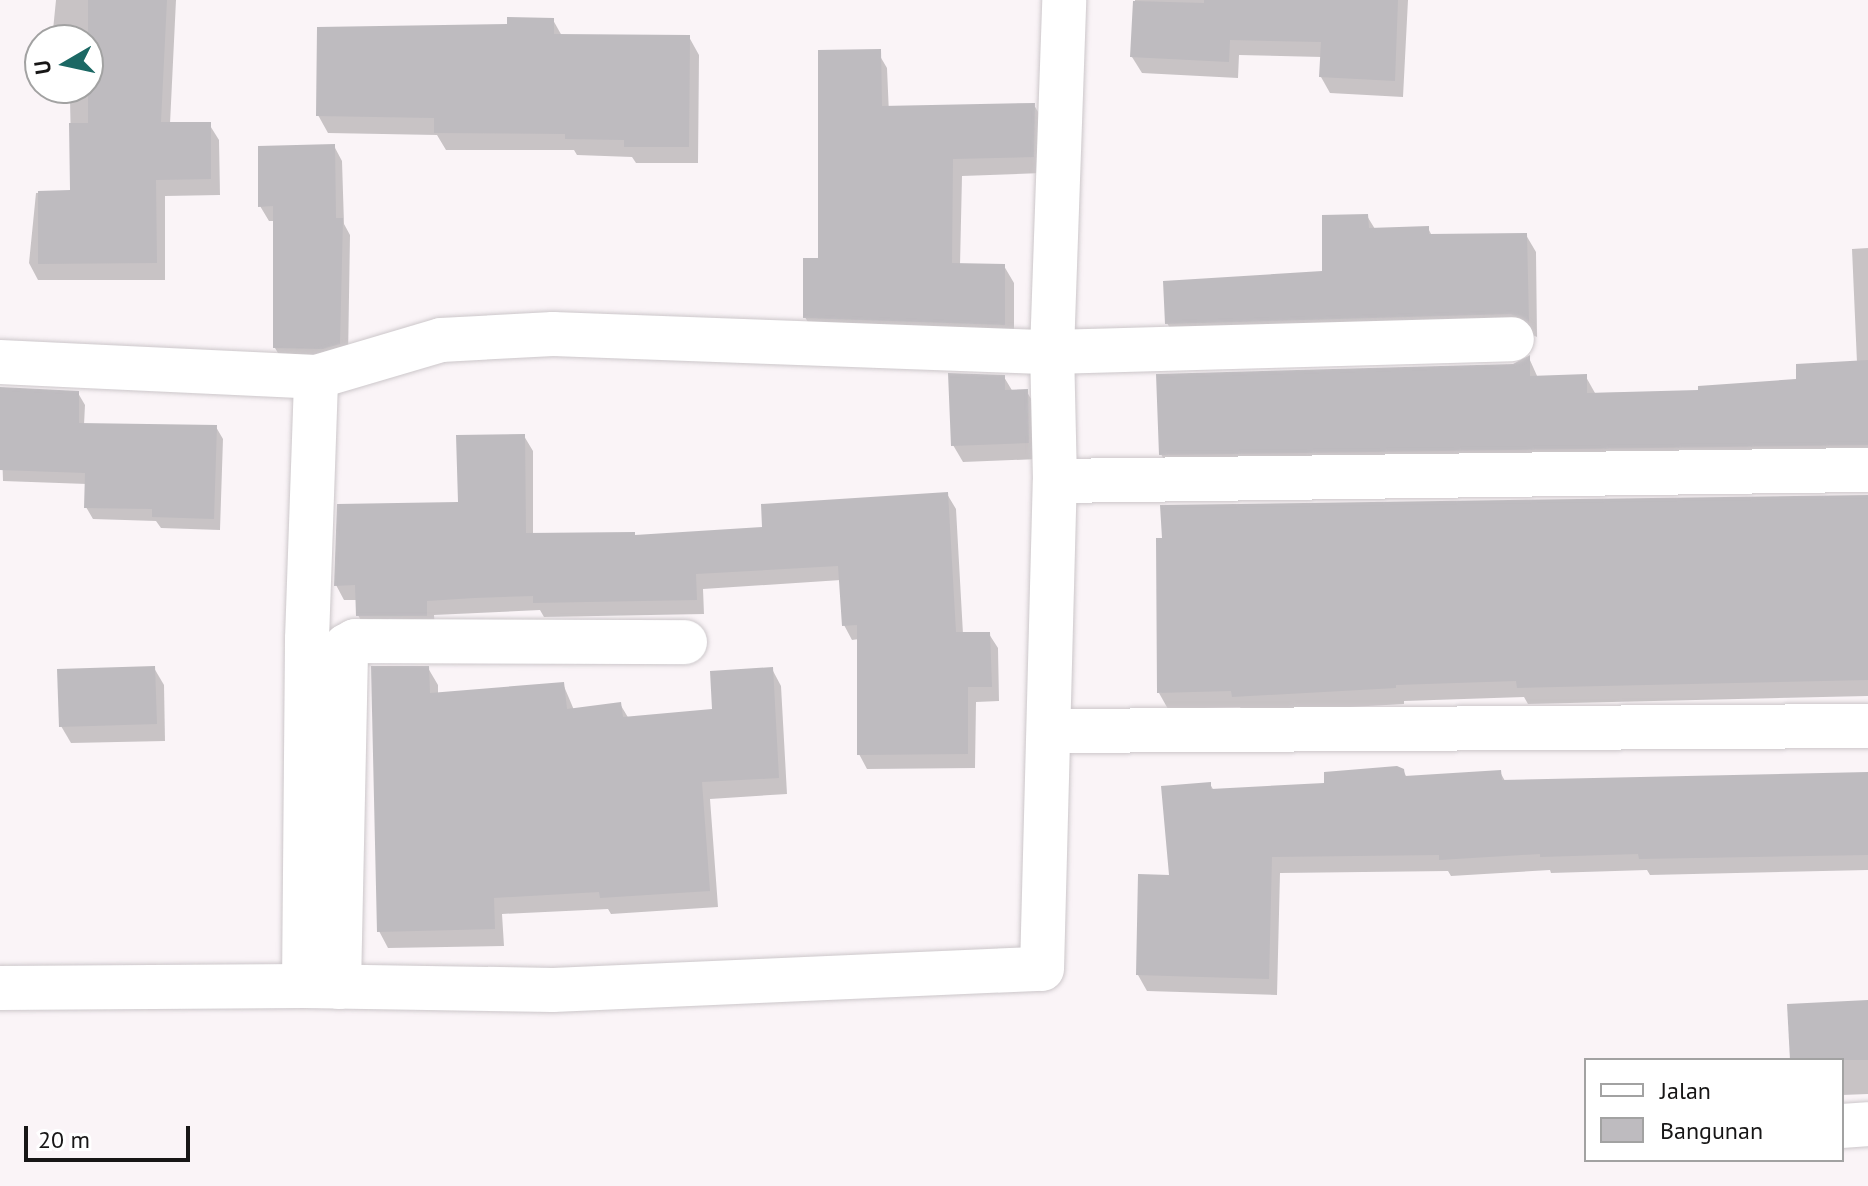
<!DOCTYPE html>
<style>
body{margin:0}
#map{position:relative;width:1868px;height:1186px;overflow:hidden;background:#faf4f7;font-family:"PT Sans",sans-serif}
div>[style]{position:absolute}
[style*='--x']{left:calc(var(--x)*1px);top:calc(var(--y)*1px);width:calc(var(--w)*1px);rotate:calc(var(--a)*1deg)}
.shadow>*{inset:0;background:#0003}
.building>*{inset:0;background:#bebbbf}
.roads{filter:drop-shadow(0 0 2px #ccc7ca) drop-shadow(0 0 2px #ccc7ca)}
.street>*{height:44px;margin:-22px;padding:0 22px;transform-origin:22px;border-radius:22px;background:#fff}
span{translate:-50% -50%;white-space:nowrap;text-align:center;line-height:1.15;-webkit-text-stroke:6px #fff;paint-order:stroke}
.legend{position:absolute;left:1584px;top:1058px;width:260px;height:104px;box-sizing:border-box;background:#fff;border:2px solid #a2a2a2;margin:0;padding:10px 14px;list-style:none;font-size:24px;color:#171616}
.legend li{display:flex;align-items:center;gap:16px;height:40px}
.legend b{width:40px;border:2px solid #a2a2a2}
.north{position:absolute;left:24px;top:24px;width:80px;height:80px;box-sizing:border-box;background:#fff;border:2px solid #a2a2a2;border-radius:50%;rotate:261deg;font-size:22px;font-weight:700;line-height:32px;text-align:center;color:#171616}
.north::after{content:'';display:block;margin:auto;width:28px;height:36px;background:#1b6864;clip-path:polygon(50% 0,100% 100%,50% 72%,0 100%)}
.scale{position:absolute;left:24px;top:1126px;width:166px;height:36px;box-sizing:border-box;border:4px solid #171616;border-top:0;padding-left:10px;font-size:24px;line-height:28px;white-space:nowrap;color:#171616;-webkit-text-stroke:6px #fff;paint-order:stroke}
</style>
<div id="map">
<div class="shadow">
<i style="clip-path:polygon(56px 0,176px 0,170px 124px,209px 124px,219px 140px,220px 195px,165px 196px,165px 280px,38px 280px,29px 263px,36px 193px,72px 192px,70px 100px,57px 98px,51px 88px,88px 88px,88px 40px,52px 40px)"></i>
<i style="clip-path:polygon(1135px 0,1408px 0,1403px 97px,1330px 93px,1321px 77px,1322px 57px,1239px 55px,1238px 78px,1142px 73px,1132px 57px)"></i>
<i style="clip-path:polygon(553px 20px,562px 36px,689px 37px,699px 55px,698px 163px,636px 163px,632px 157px,577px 155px,574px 150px,446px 150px,437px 135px,328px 133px,318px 115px,509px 26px)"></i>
<i style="clip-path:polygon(877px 51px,887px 68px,890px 137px,1034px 105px,1044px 122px,1042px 173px,962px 176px,960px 266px,1004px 266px,1014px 283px,1014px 342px,815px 335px,805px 317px)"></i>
<i style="clip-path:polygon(334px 146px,342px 161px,344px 224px,350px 235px,348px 359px,284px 363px,275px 348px,275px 221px,269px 221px,260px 206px)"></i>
<i style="clip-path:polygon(1367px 216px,1375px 229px,1428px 228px,1432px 236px,1526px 235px,1536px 252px,1537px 337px,1522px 330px,1177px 340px,1167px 323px,1324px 273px)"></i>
<i style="clip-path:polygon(1868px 248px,1868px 461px,1170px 471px,1161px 454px,1513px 366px,1529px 358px,1538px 378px,1586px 377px,1595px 393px,1700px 392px,1798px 381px,1857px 363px,1852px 249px)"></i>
<i style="clip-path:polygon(1004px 377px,1013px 392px,1027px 392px,1037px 409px,1038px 459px,963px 462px,953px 445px)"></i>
<i style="clip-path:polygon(0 388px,78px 393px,85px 405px,84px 425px,216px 427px,223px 439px,220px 530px,161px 528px,156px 521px,93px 519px,86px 507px,87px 484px,3px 481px)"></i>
<i style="clip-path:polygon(524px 436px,533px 451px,533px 535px,636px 537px,764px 529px,947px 494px,956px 509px,963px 634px,989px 634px,998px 648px,999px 701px,976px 702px,975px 768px,867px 769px,859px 754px,859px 639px,852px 640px,844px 625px,841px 580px,703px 589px,704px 614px,544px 617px,540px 610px,434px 615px,435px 630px,366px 630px,358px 615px,358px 600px,344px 600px,336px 585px,460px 504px)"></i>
<i style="clip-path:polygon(1868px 497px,1868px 696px,1528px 704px,1524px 697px,1404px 701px,1404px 704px,1243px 713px,1240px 707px,1168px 709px,1159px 693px)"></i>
<i style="clip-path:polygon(154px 668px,164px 685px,165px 741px,71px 743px,61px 726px)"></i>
<i style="clip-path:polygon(428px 668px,438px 685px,438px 694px,563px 684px,574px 710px,620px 704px,629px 719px,714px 711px,772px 669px,781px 686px,787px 794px,710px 799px,718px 907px,611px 914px,608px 909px,502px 914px,504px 946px,388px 948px,379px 931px)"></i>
<i style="clip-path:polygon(1403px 770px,1407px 778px,1500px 772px,1505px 781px,1868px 773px,1868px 870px,1650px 875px,1647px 870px,1551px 873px,1550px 870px,1451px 876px,1448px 871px,1280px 873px,1277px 995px,1147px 991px,1138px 975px,1171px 877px,1210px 784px,1214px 791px,1326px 785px)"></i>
<i style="clip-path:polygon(1868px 1001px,1868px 1094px,1842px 1095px,1842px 1060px,1792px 1060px)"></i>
</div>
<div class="building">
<i style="clip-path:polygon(88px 0,167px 0,161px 122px,211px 122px,211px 179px,156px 180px,157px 263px,38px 264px,38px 191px,70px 190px,69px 123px,88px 123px)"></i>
<i style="clip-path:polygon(1204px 0,1398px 0,1395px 81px,1319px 77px,1321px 42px,1230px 40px,1229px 62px,1130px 57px,1133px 1px,1204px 3px)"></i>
<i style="clip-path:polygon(507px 17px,554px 18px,554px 34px,690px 35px,689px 147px,624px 147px,624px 140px,565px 139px,565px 134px,434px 133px,434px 118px,316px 116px,317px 27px,507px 24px)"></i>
<i style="clip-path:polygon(881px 49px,882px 106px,1035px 103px,1034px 157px,953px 159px,952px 263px,1005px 264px,1005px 325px,803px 318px,803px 258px,818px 258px,818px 50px)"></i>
<i style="clip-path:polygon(335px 144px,336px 218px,343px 218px,340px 344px,323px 349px,273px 348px,273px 206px,258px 207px,258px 146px)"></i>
<i style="clip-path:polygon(1368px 214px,1369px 228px,1429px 226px,1429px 234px,1527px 233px,1529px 322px,1511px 314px,1165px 324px,1163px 281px,1322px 271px,1322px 215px)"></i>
<i style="clip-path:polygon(1530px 355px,1530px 376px,1587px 374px,1587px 393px,1698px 390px,1698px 386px,1796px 379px,1796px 364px,1868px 360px,1868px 445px,1159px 455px,1156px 374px,1513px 364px)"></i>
<i style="clip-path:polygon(948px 373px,1005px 375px,1005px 390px,1028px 389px,1029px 443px,951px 446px)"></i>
<i style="clip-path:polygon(0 387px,79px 391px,79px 423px,217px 425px,214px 519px,152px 517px,152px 509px,84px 508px,85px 473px,0 470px)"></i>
<i style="clip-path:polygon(525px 434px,526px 533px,635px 532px,635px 535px,762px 527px,761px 504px,948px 492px,956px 632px,990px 632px,992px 687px,968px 687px,968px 754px,857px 755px,857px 625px,842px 626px,838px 566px,696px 574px,697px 600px,533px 603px,533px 596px,474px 598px,427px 601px,427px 616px,356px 616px,355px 585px,334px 586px,337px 504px,458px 502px,456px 435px)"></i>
<i style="clip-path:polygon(1868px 495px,1868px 680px,1517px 688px,1516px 681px,1396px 685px,1396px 688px,1232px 697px,1231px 691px,1157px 693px,1156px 538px,1162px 538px,1160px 505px)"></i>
<i style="clip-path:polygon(155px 666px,157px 724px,59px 727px,57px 669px)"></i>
<i style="clip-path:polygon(371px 666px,429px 666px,430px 693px,564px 682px,567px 709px,621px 702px,623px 717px,712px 709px,710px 671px,773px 667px,779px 778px,702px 782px,710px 891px,600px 898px,599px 892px,494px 898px,495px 929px,377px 932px)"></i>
<i style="clip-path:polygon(1397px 766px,1404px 769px,1405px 776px,1501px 770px,1502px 780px,1868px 772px,1868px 855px,1639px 859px,1638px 854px,1540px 857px,1540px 854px,1439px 860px,1439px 855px,1272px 857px,1269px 979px,1136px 975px,1138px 874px,1169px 875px,1161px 786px,1211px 782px,1211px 789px,1324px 783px,1324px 772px)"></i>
<i style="clip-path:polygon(1868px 1000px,1868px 1060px,1790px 1060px,1787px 1004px)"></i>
</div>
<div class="roads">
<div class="street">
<i style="--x:0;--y:362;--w:316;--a:2.7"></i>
<i style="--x:316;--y:377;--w:130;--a:-16.5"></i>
<i style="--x:441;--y:340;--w:112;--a:-3.1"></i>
<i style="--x:553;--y:334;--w:499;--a:2.1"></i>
<i style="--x:1052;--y:352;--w:460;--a:-1.6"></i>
<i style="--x:1055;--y:481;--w:813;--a:-0.78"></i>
<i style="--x:1050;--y:731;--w:818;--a:-0.35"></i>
<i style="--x:304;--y:986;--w:347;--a:-89.5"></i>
<i style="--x:307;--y:639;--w:262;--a:-88"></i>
<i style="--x:339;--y:987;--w:341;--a:-88.8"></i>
<i style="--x:346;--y:646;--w:10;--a:-29"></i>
<i style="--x:355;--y:641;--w:330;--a:0.2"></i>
<i style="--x:0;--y:988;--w:304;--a:-0.4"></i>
<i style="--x:304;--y:986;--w:249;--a:0.9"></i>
<i style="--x:553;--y:990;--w:489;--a:-2.5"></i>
<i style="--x:1042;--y:969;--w:488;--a:-88.5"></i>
<i style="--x:1055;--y:481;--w:129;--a:-91.3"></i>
<i style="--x:1052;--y:352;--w:352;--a:-88"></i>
<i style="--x:1842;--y:1126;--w:26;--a:-4"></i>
</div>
</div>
<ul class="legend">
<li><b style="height:10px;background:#fff"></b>Jalan</li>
<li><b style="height:22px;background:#bebbbf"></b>Bangunan</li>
</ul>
<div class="north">U</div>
<div class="scale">20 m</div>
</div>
